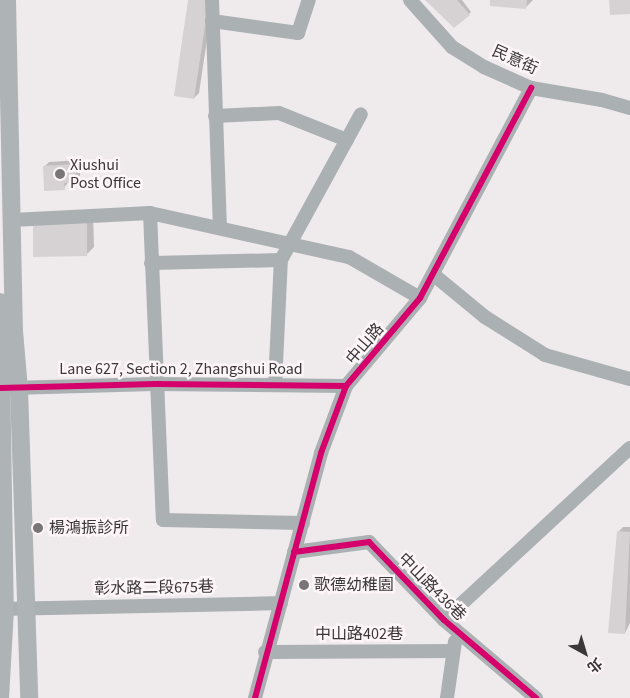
<!DOCTYPE html>
<meta charset="utf-8">
<style>
body{margin:0}
#map{position:relative;width:630px;height:698px;overflow:hidden;background:#efeaec;font-family:"Source Sans 3","Noto Sans TC",sans-serif}
div>[style]{position:absolute}
[style*='--x']{left:calc(var(--x)*1px);top:calc(var(--y)*1px);width:calc(var(--w)*1px);rotate:calc(var(--a)*1deg)}
.shadow>*{inset:0;background:#0003}
.building>*{inset:0;background:#d6d2d4}
.minor>*{height:14px;margin:-7px;padding:0 7px;transform-origin:7px;border-radius:7px;background:#abb0b3}
.major>*{height:18px;margin:-9px;padding:0 9px;transform-origin:9px;border-radius:9px;background:#aeb3b5}
.cycleway>*{height:6px;margin:-3px;padding:0 3px;transform-origin:3px;border-radius:3px;background:#d6006c}
.dots>*{width:14px;height:14px;translate:-50% -50%;box-sizing:border-box;border:2px solid #fef5f8;border-radius:50%}
span{translate:-50% -50%;white-space:nowrap;text-align:center;line-height:1.15;-webkit-text-stroke:5px #fef5f8;paint-order:stroke}
.street-label{font-size:16px;color:#3a3738}
.poi-label{font-size:16px;color:#3a3738}
.left{translate:0 -50%;text-align:left}
.north{position:absolute;left:560px;top:628px;width:50px;height:50px;-webkit-text-stroke:4px #fef5f8;paint-order:stroke;rotate:141deg;font-size:14px;font-weight:700;line-height:20px;text-align:center;color:#3a3738}
.north::after{content:'';display:block;margin:auto;width:18px;height:22px;background:#3a3738;clip-path:polygon(50% 0,100% 100%,50% 72%,0 100%)}
</style>
<div id="map">
<div class="shadow">
<i style="clip-path:polygon(190px 0,213px 0,199px 93px,194px 98px)"></i>
<i style="clip-path:polygon(427px 0,462px 0,471px 12px,454px 27px)"></i>
<i style="clip-path:polygon(492px 0,533px 0,526px 7px)"></i>
<i style="clip-path:polygon(80px 160px,80px 176px,69px 181px,64px 188px,44px 167px,49px 162px)"></i>
<i style="clip-path:polygon(93px 214px,94px 247px,86px 255px,34px 222px)"></i>
<i style="clip-path:polygon(623px 527px,630px 527px,630px 623px,625px 633px,619px 531px)"></i>
</div>
<div class="building">
<i style="clip-path:polygon(188px 0,209px 0,194px 99px,174px 96px)"></i>
<i style="clip-path:polygon(425px 0,457px 0,470px 15px,454px 28px)"></i>
<i style="clip-path:polygon(490px 0,527px 0,526px 9px,490px 6px)"></i>
<i style="clip-path:polygon(609px 0,630px 0,630px 14px,610px 15px)"></i>
<i style="clip-path:polygon(75px 164px,76px 182px,64px 183px,65px 190px,44px 191px,43px 166px)"></i>
<i style="clip-path:polygon(87px 220px,87px 256px,33px 257px,33px 221px)"></i>
<i style="clip-path:polygon(617px 531px,630px 532px,625px 634px,608px 633px)"></i>
</div>
<div class="minor">
<i style="--x:212;--y:0;--w:228;--a:88"></i>
<i style="--x:410;--y:0;--w:63;--a:48.2"></i>
<i style="--x:452;--y:47;--w:38;--a:32"></i>
<i style="--x:484;--y:67;--w:51;--a:24.1"></i>
<i style="--x:531;--y:88;--w:72;--a:9.6"></i>
<i style="--x:602;--y:100;--w:29;--a:16"></i>
<i style="--x:212;--y:21;--w:87;--a:7.9"></i>
<i style="--x:298;--y:33;--w:35;--a:-72"></i>
<i style="--x:215;--y:116;--w:64;--a:-2.7"></i>
<i style="--x:279;--y:113;--w:73;--a:21.7"></i>
<i style="--x:150;--y:213;--w:307;--a:87.6"></i>
<i style="--x:163;--y:520;--w:140;--a:1.2"></i>
<i style="--x:12;--y:220;--w:138;--a:-2.9"></i>
<i style="--x:150;--y:213;--w:204;--a:12.5"></i>
<i style="--x:349;--y:257;--w:82;--a:30"></i>
<i style="--x:151;--y:263;--w:130;--a:-1.3"></i>
<i style="--x:434;--y:275;--w:66;--a:39.5"></i>
<i style="--x:485;--y:317;--w:71;--a:32.3"></i>
<i style="--x:545;--y:355;--w:88;--a:15.8"></i>
<i style="--x:275;--y:385;--w:125;--a:-87.3"></i>
<i style="--x:281;--y:260;--w:166;--a:-61.3"></i>
<i style="--x:11;--y:388;--w:144;--a:-1.6"></i>
<i style="--x:155;--y:384;--w:191;--a:0.6"></i>
<i style="--x:294;--y:552;--w:76;--a:-7.6"></i>
<i style="--x:369;--y:542;--w:108;--a:46.1"></i>
<i style="--x:444;--y:620;--w:121;--a:40.3"></i>
<i style="--x:0;--y:609;--w:281;--a:-1.2"></i>
<i style="--x:444;--y:620;--w:253;--a:-42.8"></i>
<i style="--x:265;--y:652;--w:188;--a:-0.3"></i>
<i style="--x:255;--y:698;--w:254;--a:-74.9"></i>
<i style="--x:321;--y:453;--w:72;--a:-69.5"></i>
<i style="--x:346;--y:386;--w:115;--a:-49.9"></i>
<i style="--x:420;--y:298;--w:238;--a:-62.1"></i>
<i style="--x:447;--y:698;--w:57;--a:-81.9"></i>
</div>
<div class="major">
<i style="--x:7;--y:0;--w:331;--a:88.8"></i>
<i style="--x:14;--y:331;--w:58;--a:85.1"></i>
<i style="--x:19;--y:389;--w:309;--a:88.1"></i>
<i style="--x:0;--y:302;--w:307;--a:89.1"></i>
<i style="--x:5;--y:609;--w:89;--a:93.2"></i>
</div>
<div class="cycleway">
<i style="--x:0;--y:388;--w:155;--a:-1.5"></i>
<i style="--x:155;--y:384;--w:191;--a:0.6"></i>
<i style="--x:294;--y:552;--w:76;--a:-7.6"></i>
<i style="--x:369;--y:542;--w:108;--a:46.1"></i>
<i style="--x:444;--y:620;--w:121;--a:40.3"></i>
<i style="--x:255;--y:698;--w:254;--a:-74.9"></i>
<i style="--x:321;--y:453;--w:72;--a:-69.5"></i>
<i style="--x:346;--y:386;--w:115;--a:-49.9"></i>
<i style="--x:420;--y:298;--w:238;--a:-62.1"></i>
</div>
<div class="dots">
<i style="left:60px;top:174px;background:#797677"></i>
<i style="left:38px;top:528px;background:#797677"></i>
<i style="left:304px;top:585px;background:#797677"></i>
</div>
<div class="street-label">
<span style="left:515px;top:60px;rotate:24deg">民意街</span>
<span style="left:365px;top:344px;rotate:-49deg">中山路</span>
<span style="left:181px;top:369px">Lane 627, Section 2, Zhangshui Road</span>
<span style="left:432px;top:587px;rotate:45deg">中山路436巷</span>
<span style="left:154px;top:588px;rotate:-1deg">彰水路二段675巷</span>
<span style="left:359px;top:634px">中山路402巷</span>
</div>
<div class="poi-label">
<span class="left" style="left:70px;top:174px">Xiushui<br>Post Office</span>
<span class="left" style="left:49px;top:528px">楊鴻振診所</span>
<span class="left" style="left:314px;top:585px">歌德幼稚園</span>
</div>
<div class="north">北</div>
</div>
